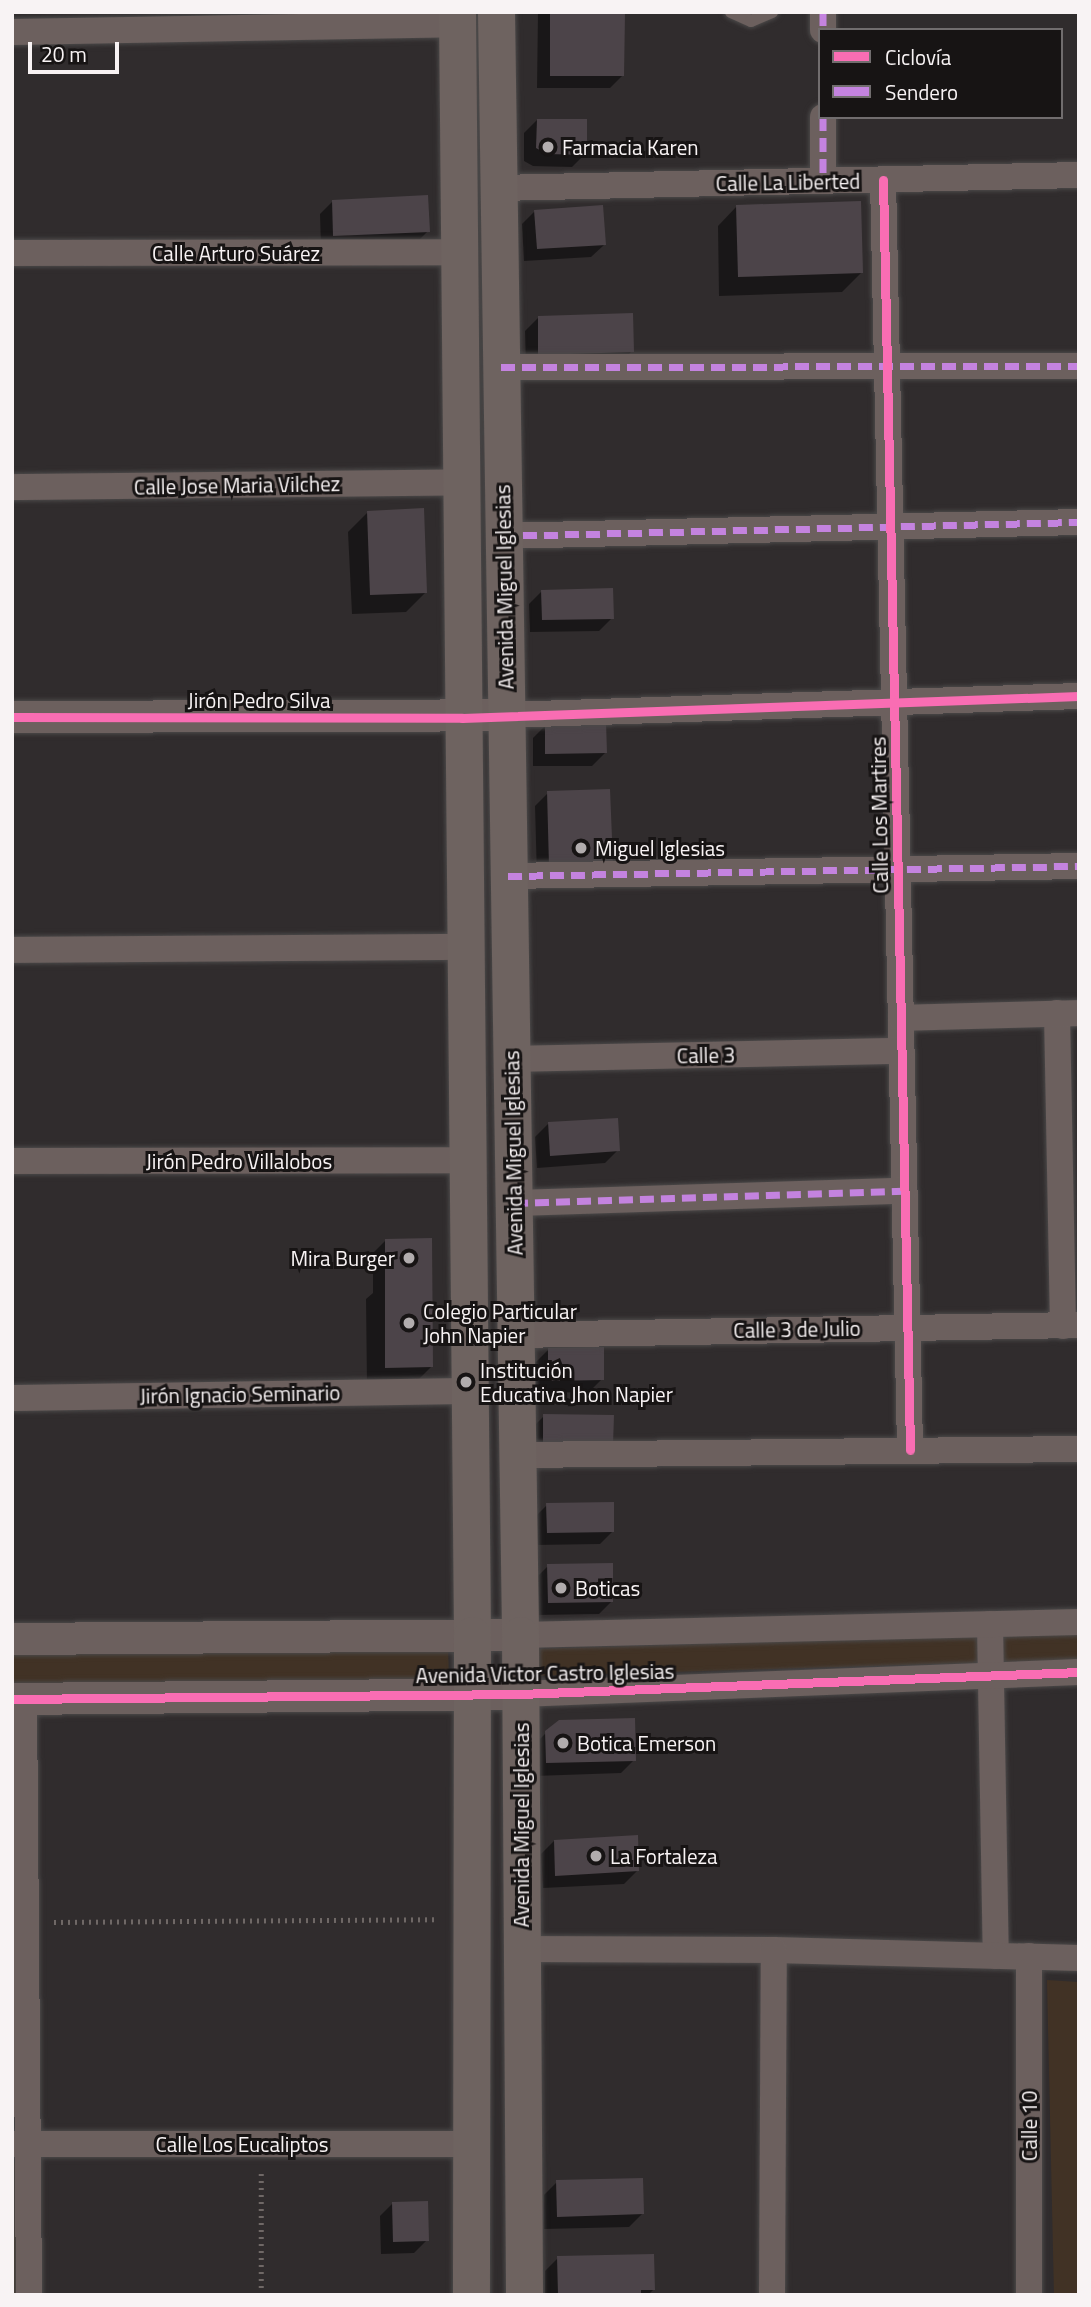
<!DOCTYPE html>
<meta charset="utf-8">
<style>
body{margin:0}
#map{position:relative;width:1091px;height:2307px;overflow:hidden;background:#302c2d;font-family:"Titillium Web",sans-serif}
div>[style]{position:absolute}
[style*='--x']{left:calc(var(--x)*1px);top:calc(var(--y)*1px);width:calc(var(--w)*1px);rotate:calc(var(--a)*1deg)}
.green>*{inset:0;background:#413225}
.shadow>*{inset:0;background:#0007}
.building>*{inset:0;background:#4c4449}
.path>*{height:4.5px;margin-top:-2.25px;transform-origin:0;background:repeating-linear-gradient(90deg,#6f6866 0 2px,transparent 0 7px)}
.roads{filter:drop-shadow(0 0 2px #4b4949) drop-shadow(0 0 2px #4b4949)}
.service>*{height:12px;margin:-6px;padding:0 6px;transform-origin:6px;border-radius:6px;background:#6c605e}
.minor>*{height:26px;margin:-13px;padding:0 13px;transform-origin:13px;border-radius:13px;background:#6c605e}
.tertiary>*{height:32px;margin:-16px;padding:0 16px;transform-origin:16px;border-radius:16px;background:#6c605e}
.secondary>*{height:37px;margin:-18.5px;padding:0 18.5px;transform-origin:18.5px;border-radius:18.5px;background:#6e6360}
.quiet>*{height:7px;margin-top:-3.5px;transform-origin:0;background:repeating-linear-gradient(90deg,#c483df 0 14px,transparent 0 21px)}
.cycleway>*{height:9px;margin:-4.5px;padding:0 4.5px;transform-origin:4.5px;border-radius:4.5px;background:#f96db3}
.dots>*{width:19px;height:19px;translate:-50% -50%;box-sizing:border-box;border:4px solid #171414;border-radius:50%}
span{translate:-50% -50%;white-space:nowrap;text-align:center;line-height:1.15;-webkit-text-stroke:6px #171414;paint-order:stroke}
.poi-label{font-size:21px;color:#f8f3f4}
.left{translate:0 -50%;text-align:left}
.right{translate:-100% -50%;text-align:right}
.street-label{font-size:21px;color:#f8f3f4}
.frame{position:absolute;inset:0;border:14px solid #f8f3f4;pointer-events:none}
.legend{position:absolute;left:818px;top:28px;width:245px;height:91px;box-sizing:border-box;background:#171414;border:2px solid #716d6e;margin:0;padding:9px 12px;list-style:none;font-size:21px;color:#f8f3f4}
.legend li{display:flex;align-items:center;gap:14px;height:35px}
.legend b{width:35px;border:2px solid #716d6e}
.scale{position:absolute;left:28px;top:42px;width:91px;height:32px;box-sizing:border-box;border:4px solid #f8f3f4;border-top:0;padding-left:9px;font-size:21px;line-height:24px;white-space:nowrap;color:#f8f3f4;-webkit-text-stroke:5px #171414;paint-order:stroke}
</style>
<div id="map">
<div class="green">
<i style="clip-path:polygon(1079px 1633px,1079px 1660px,532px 1676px,531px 1649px)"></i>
<i style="clip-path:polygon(448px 1648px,449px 1680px,12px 1685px,12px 1654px)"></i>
<i style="clip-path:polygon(1047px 1980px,1079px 1982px,1079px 2295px,1054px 2295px)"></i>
<i style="clip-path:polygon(12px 2163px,18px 2163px,18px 2295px,12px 2295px)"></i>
</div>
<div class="shadow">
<i style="clip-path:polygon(538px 12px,623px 12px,623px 75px,610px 88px,537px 88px)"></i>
<i style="clip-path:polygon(537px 120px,585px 154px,572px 167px,533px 166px,524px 161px,524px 133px)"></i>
<i style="clip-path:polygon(333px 201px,428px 231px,415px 244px,321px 248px,320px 214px)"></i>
<i style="clip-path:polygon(737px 206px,861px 273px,842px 292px,719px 296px,718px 226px)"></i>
<i style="clip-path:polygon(535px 211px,604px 245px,591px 257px,524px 261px,522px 224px)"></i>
<i style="clip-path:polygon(538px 318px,632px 351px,619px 364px,526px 367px,525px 331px)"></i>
<i style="clip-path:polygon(367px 513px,426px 592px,406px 612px,352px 614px,348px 532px)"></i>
<i style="clip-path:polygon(542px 591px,612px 618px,599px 631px,530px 632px,529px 604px)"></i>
<i style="clip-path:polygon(546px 725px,605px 753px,592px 766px,533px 766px,533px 738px)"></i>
<i style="clip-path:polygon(609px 791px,537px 878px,535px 806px,548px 793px)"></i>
<i style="clip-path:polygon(548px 1124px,618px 1150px,605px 1163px,537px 1168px,535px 1137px)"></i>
<i style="clip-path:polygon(386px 1240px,431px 1367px,412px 1386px,367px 1387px,366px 1299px,373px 1293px,373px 1253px)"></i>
<i style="clip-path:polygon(548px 1350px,602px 1379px,589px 1392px,536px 1393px,535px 1363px)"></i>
<i style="clip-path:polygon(544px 1416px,612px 1417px,530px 1456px,531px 1429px)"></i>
<i style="clip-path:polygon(547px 1505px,613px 1531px,600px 1544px,535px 1545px,534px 1518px)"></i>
<i style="clip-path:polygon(548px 1566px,612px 1601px,599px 1614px,535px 1615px,535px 1579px)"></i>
<i style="clip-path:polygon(546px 1733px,634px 1760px,621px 1773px,534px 1776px,533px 1746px)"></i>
<i style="clip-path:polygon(554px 1841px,637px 1871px,624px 1884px,543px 1888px,541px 1854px)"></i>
<i style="clip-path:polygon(557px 2182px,642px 2214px,629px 2227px,544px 2229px,544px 2195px)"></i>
<i style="clip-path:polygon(393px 2203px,427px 2240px,414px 2253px,381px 2254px,380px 2216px)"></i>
<i style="clip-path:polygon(558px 2258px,653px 2290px,648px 2295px,545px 2295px,545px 2271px)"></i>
</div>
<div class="building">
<i style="clip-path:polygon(550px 12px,625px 12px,624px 76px,550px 76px)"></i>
<i style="clip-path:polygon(537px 119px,587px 119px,587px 155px,547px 154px,536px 148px)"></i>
<i style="clip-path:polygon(428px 195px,430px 232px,333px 236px,332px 200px)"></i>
<i style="clip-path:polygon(861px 201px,863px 273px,738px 277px,736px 205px)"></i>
<i style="clip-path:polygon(603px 205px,606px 245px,537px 249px,534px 210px)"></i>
<i style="clip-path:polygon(633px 313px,634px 352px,538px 355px,538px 316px)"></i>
<i style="clip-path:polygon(424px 508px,427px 593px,370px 595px,367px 511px)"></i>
<i style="clip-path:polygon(613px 588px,614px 619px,542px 620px,541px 590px)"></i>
<i style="clip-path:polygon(606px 722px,607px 753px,545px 754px,545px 723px)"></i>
<i style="clip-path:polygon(610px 789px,613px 863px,549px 866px,547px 791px)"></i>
<i style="clip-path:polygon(618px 1118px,620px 1151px,550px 1156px,548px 1122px)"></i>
<i style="clip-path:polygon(432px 1238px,433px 1367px,385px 1368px,385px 1239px)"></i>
<i style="clip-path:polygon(604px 1347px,604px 1380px,548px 1381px,548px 1348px)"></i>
<i style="clip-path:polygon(543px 1414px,614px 1415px,613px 1445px,543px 1444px)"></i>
<i style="clip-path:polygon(614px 1502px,614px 1532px,547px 1533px,546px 1503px)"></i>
<i style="clip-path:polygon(613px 1563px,613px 1602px,548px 1603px,547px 1564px)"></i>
<i style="clip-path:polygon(635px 1718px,636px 1761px,546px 1763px,545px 1731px,559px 1720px)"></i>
<i style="clip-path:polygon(638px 1835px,639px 1871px,555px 1876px,554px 1840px)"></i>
<i style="clip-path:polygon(643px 2178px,644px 2214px,557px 2217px,556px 2180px)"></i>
<i style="clip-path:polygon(428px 2201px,429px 2241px,393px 2242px,392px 2202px)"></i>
<i style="clip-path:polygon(654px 2254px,655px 2290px,641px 2290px,641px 2295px,558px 2295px,557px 2256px)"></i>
</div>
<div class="path">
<i style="--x:54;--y:1922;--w:384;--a:-0.4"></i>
<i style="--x:261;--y:2295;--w:125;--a:-90"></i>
</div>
<div class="roads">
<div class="service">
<i style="--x:731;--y:12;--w:22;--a:24"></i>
<i style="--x:751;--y:21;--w:23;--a:-23"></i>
</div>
<div class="minor">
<i style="--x:823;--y:12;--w:18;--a:90"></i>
<i style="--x:12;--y:32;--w:445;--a:-1"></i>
<i style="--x:823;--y:117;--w:64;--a:90"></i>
<i style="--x:883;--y:180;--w:1270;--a:88.78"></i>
<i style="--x:498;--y:188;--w:581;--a:-1.28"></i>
<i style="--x:12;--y:253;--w:447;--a:-0.1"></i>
<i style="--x:501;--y:367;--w:578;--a:-0.1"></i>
<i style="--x:12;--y:487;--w:449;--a:-0.6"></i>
<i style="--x:502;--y:536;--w:577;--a:-1.39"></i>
<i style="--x:506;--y:715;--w:573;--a:-1.9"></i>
<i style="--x:508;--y:876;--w:571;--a:-1"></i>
<i style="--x:12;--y:950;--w:451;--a:-0.4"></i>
<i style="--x:1057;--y:1013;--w:313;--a:88.9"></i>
<i style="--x:901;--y:1018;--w:178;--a:-1.6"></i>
<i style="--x:511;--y:1059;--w:390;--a:-1.2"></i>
<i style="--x:12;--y:1161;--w:453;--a:-0.1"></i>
<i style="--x:514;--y:1203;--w:390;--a:-1.8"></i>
<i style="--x:515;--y:1335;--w:564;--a:-1.02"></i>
<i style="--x:12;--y:1398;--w:456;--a:-0.9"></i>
<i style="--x:517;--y:1455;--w:562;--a:-0.61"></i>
<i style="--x:990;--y:1624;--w:332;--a:89"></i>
<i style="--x:520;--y:1635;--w:559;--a:-1.33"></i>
<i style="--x:520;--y:1694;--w:559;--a:-2.25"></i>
<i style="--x:24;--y:1699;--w:596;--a:89.52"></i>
<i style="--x:521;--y:1949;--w:253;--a:0.2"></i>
<i style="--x:774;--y:1950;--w:305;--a:1.5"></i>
<i style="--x:1029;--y:1956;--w:339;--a:90"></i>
<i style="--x:12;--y:2144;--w:460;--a:0"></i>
<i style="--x:772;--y:2295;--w:345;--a:-89.7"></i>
</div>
<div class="tertiary">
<i style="--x:12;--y:717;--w:494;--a:-0.2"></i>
<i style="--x:12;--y:1639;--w:508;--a:-0.45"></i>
<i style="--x:12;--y:1699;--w:508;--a:-0.56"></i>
</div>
<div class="secondary">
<i style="--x:457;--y:12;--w:1623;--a:89.47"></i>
<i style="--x:472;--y:1635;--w:660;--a:90.09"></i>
<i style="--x:496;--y:12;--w:1623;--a:89.15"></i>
<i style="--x:520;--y:1635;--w:660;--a:89.65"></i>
</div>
</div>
<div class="quiet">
<i style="--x:823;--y:12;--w:18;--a:90"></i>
<i style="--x:823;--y:117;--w:64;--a:90"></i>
<i style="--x:501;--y:367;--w:578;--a:-0.1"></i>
<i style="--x:502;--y:536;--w:577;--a:-1.39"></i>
<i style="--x:508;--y:876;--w:571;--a:-1"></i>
<i style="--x:514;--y:1203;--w:390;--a:-1.8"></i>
</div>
<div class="cycleway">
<i style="--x:883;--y:180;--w:1270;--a:88.78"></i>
<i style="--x:12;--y:717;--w:450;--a:0.1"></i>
<i style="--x:462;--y:718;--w:617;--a:-2.04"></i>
<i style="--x:12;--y:1699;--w:508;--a:-0.56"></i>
<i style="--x:520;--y:1694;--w:559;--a:-2.25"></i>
</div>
<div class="dots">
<i style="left:548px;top:147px;background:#b2adae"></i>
<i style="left:581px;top:848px;background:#b2adae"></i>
<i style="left:409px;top:1258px;background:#b2adae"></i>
<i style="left:409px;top:1323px;background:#b2adae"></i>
<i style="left:466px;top:1382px;background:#b2adae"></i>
<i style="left:561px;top:1588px;background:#b2adae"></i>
<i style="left:563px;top:1743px;background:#b2adae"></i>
<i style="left:596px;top:1856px;background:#b2adae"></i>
</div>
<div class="poi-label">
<span class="left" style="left:562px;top:147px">Farmacia Karen</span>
<span class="left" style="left:595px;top:848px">Miguel Iglesias</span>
<span class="right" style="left:395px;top:1258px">Mira Burger</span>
<span class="left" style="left:423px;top:1323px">Colegio Particular<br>John Napier</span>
<span class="left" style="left:480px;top:1382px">Institución<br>Educativa Jhon Napier</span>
<span class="left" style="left:575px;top:1588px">Boticas</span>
<span class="left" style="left:577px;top:1743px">Botica Emerson</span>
<span class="left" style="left:610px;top:1856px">La Fortaleza</span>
</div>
<div class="street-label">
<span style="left:788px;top:182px;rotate:-1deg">Calle La Liberted</span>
<span style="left:236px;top:253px">Calle Arturo Suárez</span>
<span style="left:237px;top:485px;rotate:-1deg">Calle Jose Maria Vilchez</span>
<span style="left:504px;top:587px;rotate:-91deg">Avenida Miguel Iglesias</span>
<span style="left:259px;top:700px">Jirón Pedro Silva</span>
<span style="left:879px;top:815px;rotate:-91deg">Calle Los Martires</span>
<span style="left:706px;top:1055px;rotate:-1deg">Calle 3</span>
<span style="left:513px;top:1153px;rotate:-91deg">Avenida Miguel Iglesias</span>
<span style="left:239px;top:1161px">Jirón Pedro Villalobos</span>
<span style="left:797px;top:1329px;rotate:-1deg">Calle 3 de Julio</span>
<span style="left:240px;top:1394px;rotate:-1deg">Jirón Ignacio Seminario</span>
<span style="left:545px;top:1673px;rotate:-1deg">Avenida Victor Castro Iglesias</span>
<span style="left:521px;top:1825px;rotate:-90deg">Avenida Miguel Iglesias</span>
<span style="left:1029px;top:2126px;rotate:-90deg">Calle 10</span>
<span style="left:242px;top:2144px">Calle Los Eucaliptos</span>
</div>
<div class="frame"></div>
<ul class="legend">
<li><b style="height:9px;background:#f96db3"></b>Ciclovía</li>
<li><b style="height:9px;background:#c483df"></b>Sendero</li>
</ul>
<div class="scale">20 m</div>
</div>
